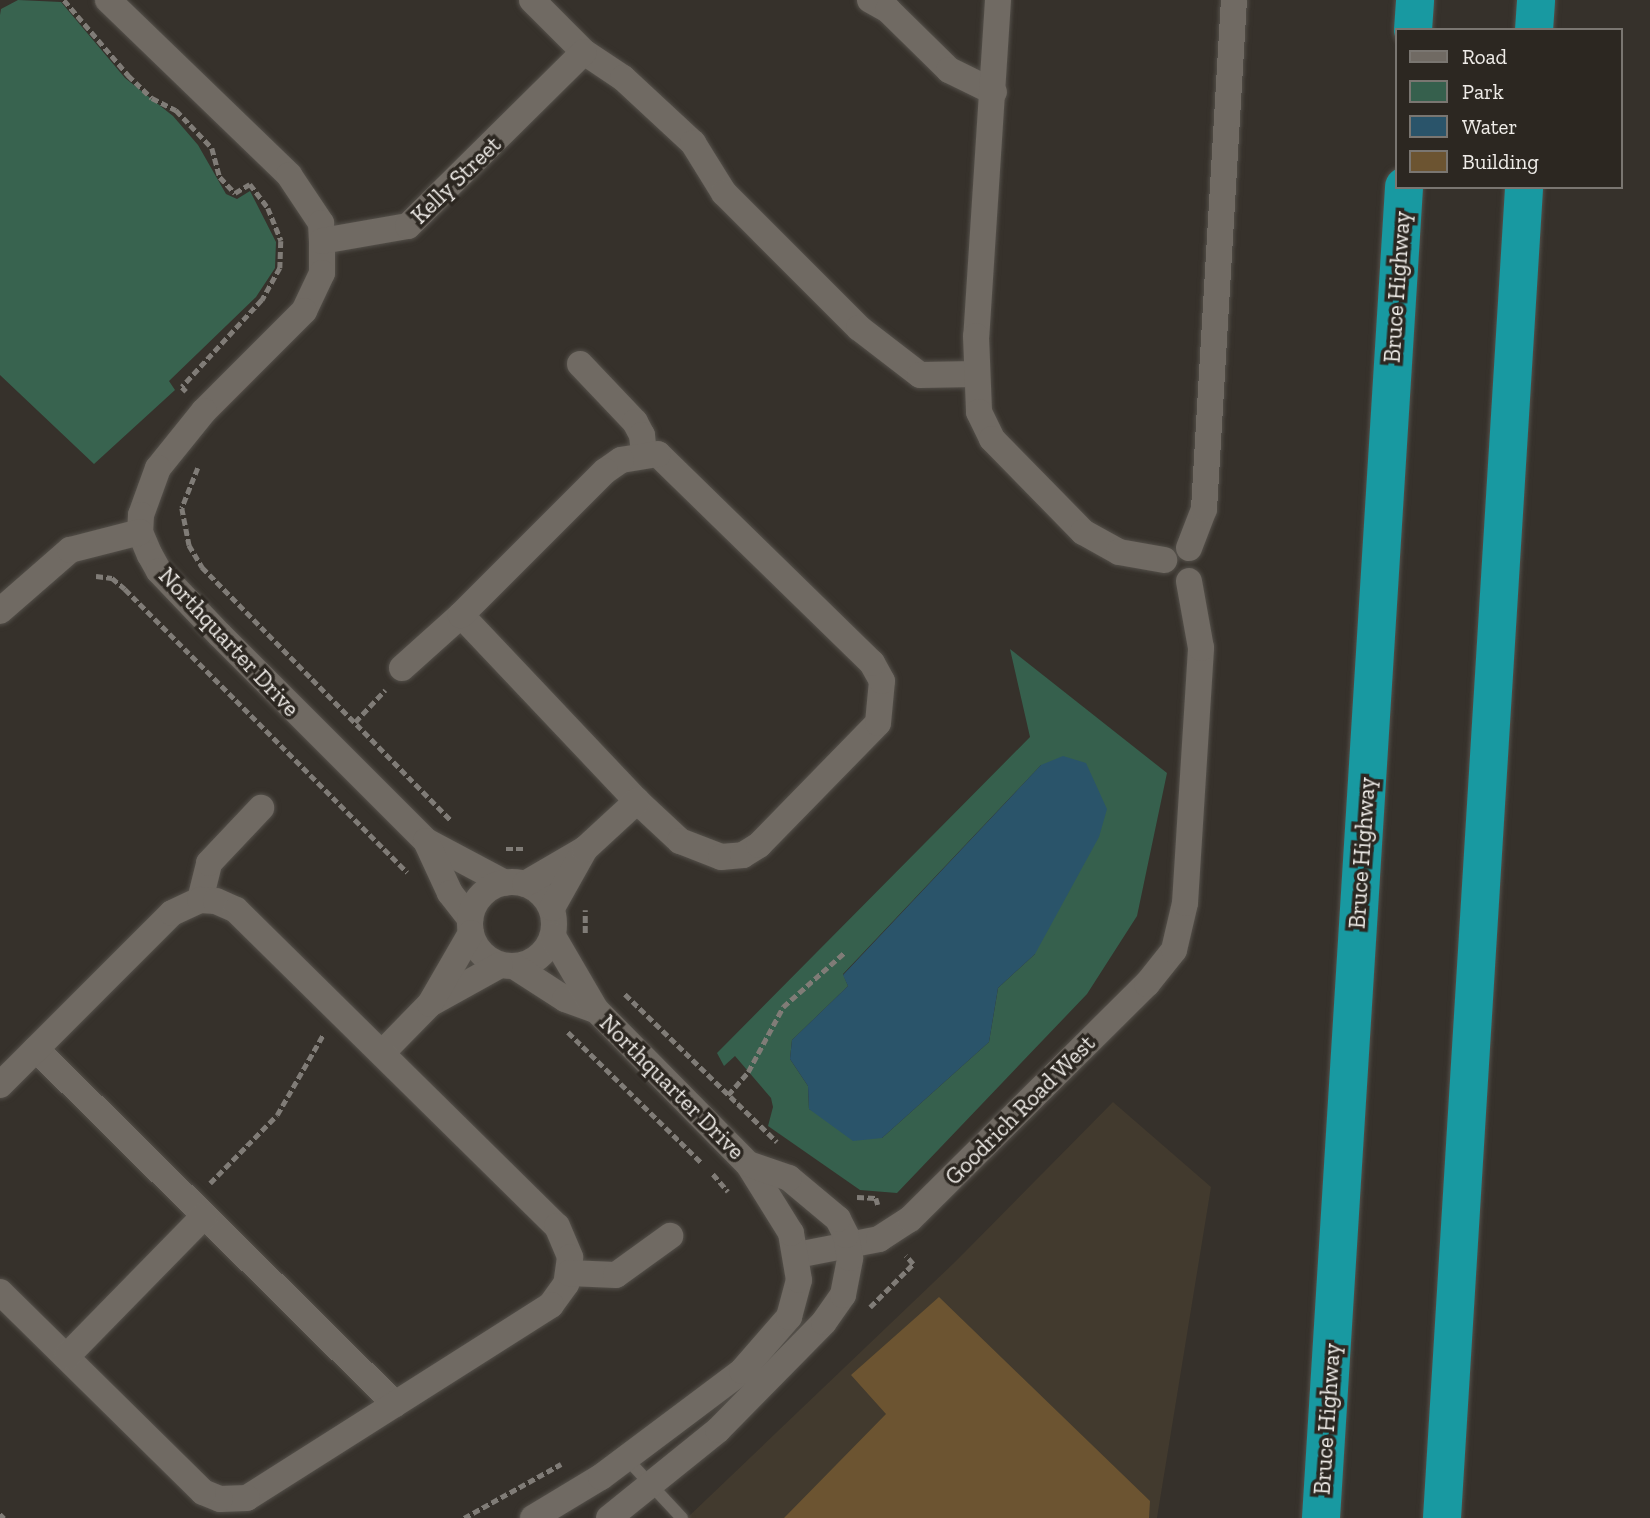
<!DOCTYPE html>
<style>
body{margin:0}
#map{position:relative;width:1650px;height:1518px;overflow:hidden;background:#36312b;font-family:"Zilla Slab",serif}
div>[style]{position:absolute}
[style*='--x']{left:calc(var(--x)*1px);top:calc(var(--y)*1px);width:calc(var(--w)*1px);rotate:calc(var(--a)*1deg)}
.built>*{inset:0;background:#423a2e}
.green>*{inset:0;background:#36604d}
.forest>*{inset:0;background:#38634f}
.water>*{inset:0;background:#2a546a}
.building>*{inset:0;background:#6c5431}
.path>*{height:4.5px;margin-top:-2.25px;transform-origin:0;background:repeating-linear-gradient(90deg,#807c77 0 7px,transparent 0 10.5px)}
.roads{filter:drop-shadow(0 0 2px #54504a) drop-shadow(0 0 2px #54504a)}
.lane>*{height:12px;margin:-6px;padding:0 6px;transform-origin:6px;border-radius:6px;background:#706a63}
.street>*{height:26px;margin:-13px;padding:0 13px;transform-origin:13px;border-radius:13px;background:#706a63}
.street>.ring{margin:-13px;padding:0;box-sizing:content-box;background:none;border:26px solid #706a63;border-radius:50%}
.highway>*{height:38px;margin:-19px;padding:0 19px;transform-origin:19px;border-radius:19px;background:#1899a1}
span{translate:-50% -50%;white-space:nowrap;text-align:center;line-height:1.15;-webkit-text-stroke:7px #2c2721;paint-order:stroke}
.street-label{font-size:23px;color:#efece8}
.legend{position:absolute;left:1395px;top:28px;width:228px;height:161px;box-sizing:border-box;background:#2c2721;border:2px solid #7a7671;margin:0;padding:9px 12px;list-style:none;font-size:21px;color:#efece8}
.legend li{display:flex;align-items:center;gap:14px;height:35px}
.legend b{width:35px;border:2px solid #7a7671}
</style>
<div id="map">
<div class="built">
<i style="clip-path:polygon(1113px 1102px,1211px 1187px,1157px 1518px,687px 1518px,956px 1261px)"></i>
</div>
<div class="green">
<i style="clip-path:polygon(evenodd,1010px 649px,1167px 773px,1137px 916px,1087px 994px,897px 1193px,860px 1190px,768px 1126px,773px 1107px,771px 1098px,735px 1056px,724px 1066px,717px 1053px,1030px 737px,1010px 649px,1041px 765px,1035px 954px,998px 988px,989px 1042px,882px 1138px,809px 1109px,808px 1086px,790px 1059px,792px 1040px,848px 986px,843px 974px,1041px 765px)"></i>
</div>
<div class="forest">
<i style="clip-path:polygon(18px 0,61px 2px,125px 78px,173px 116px,198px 145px,226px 194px,237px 199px,250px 191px,276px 242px,275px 268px,256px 297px,169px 381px,175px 390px,94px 464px,0 375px,0 15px,1px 9px)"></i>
</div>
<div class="water">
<i style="clip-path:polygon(1063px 756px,1086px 763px,1107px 809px,1099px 837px,1035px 954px,998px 988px,989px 1042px,882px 1138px,853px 1141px,809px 1109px,808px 1086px,790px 1059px,792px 1040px,848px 986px,843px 975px,1041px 765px)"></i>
</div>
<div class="building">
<i style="clip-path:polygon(939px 1297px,1150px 1501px,1149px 1518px,784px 1518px,886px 1414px,851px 1375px)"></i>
</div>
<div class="path">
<i style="--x:64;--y:0;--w:99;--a:49.5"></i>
<i style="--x:128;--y:75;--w:33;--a:44"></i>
<i style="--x:152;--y:98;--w:27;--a:27"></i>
<i style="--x:176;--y:110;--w:52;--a:46.5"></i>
<i style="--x:212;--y:148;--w:30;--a:75"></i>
<i style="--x:220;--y:177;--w:22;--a:47"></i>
<i style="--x:235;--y:193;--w:17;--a:-31"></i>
<i style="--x:250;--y:184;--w:30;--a:53"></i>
<i style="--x:268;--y:208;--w:35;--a:68"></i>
<i style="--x:281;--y:241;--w:27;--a:92"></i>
<i style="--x:280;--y:268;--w:37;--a:119"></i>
<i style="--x:262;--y:300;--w:118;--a:132.6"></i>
<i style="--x:182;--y:387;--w:6;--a:45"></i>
<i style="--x:198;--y:468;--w:43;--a:111.8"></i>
<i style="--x:182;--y:508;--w:38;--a:79"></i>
<i style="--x:189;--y:545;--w:26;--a:59"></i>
<i style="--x:202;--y:567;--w:356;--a:45.5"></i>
<i style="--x:96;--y:576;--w:16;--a:7"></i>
<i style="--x:112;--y:578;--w:17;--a:40"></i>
<i style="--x:125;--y:589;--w:400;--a:45.1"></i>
<i style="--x:355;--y:722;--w:44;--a:-46.8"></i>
<i style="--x:506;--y:849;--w:19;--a:0"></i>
<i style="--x:585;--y:933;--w:23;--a:-90"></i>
<i style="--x:625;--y:994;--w:212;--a:44.2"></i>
<i style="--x:568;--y:1032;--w:187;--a:44.4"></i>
<i style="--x:728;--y:1095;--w:30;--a:-49"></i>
<i style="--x:748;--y:1072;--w:74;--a:-61.7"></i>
<i style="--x:783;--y:1007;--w:83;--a:-41.6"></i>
<i style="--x:713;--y:1174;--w:23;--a:49"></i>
<i style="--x:210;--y:1183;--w:95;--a:-45.4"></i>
<i style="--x:277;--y:1115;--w:92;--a:-60.1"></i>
<i style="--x:857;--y:1197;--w:19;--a:3"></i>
<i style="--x:876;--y:1198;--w:7;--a:74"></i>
<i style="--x:870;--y:1307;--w:61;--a:-45"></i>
<i style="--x:913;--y:1264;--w:11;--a:-131"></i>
<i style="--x:0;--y:1514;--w:6;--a:45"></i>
<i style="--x:464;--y:1518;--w:111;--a:-29.1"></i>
</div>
<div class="roads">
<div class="lane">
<i style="--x:626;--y:1458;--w:82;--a:47"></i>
</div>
<div class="street">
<i style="--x:108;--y:0;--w:252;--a:44"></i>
<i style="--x:289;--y:175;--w:58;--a:56.3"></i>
<i style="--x:321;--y:223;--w:18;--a:87"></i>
<i style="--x:322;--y:241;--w:32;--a:90"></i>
<i style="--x:322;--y:273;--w:42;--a:115.3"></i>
<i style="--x:304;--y:311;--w:141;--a:135"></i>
<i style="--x:204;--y:411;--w:73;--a:128.9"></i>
<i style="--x:158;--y:468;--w:50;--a:109.9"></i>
<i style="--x:141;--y:515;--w:17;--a:93"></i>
<i style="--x:140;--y:532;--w:25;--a:67"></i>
<i style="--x:150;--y:555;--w:18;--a:61"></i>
<i style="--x:159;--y:571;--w:88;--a:46.4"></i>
<i style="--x:220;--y:635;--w:291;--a:45"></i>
<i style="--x:426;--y:841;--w:89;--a:28"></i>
<i style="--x:532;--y:0;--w:74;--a:45"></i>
<i style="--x:584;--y:52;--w:47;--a:33.7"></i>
<i style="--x:623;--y:78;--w:96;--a:42.9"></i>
<i style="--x:693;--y:143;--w:59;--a:58.2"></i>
<i style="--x:724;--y:193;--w:191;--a:45"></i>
<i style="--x:859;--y:328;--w:77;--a:37.6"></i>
<i style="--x:920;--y:375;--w:56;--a:-1"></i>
<i style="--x:870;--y:0;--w:21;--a:29"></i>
<i style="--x:888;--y:10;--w:86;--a:44.5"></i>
<i style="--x:949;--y:70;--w:50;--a:26.1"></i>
<i style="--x:998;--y:0;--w:337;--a:93.7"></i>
<i style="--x:976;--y:336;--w:76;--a:87.7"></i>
<i style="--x:979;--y:412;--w:30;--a:64"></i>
<i style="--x:992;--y:439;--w:130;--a:45.6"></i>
<i style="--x:1083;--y:532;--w:41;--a:29.1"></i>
<i style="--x:1119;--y:552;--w:46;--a:10.1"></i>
<i style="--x:322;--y:241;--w:87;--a:-9.9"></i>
<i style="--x:408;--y:226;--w:247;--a:-44.7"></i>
<i style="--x:580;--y:364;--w:80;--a:46.5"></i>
<i style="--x:635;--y:422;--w:15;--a:62"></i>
<i style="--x:642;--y:435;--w:18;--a:84"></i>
<i style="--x:1189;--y:548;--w:42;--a:-69"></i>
<i style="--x:1204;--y:509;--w:510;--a:-86.63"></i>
<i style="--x:0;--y:611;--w:93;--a:-41.1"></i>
<i style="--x:70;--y:550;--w:72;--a:-14.4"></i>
<i style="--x:402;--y:668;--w:79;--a:-41.9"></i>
<i style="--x:461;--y:615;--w:256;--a:46.6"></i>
<i style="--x:637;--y:801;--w:59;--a:42.9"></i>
<i style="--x:680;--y:841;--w:44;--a:21.3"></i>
<i style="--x:721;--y:857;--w:22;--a:-5"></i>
<i style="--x:743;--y:855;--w:19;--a:-32"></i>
<i style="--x:759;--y:845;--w:170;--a:-45.7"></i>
<i style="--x:878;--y:723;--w:42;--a:-84.6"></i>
<i style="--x:882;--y:681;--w:21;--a:-119"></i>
<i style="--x:872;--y:663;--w:299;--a:-135.7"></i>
<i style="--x:658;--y:454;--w:37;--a:171"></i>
<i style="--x:621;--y:460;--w:19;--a:145"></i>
<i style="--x:605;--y:471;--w:204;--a:135"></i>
<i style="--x:426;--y:841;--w:57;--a:65.2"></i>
<i style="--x:450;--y:893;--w:33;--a:52"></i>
<i class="ring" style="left:470px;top:882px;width:58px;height:58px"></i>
<i style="--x:525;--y:884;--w:69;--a:-30.3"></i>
<i style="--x:200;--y:900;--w:38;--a:-76"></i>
<i style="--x:209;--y:863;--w:76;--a:-46.6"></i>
<i style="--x:552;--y:908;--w:68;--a:-60.8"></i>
<i style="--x:585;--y:849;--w:71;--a:-42.7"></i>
<i style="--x:514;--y:966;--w:61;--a:32.9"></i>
<i style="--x:565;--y:999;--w:33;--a:20"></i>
<i style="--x:430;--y:1004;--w:80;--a:-29.1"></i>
<i style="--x:36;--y:1049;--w:505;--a:44.68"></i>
<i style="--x:382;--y:1053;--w:69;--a:-45.6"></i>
<i style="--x:430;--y:1004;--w:82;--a:-60"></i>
<i style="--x:0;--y:1085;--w:243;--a:-45"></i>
<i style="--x:172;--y:913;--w:31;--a:-25"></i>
<i style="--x:200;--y:900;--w:16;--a:4"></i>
<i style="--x:216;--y:901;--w:22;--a:24"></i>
<i style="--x:236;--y:910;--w:450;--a:44.6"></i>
<i style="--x:557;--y:1226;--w:34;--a:67"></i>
<i style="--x:570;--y:1257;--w:27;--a:98"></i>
<i style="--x:566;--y:1284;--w:26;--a:126"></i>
<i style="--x:551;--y:1305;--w:360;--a:147.6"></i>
<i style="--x:247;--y:1498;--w:27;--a:178"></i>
<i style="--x:220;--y:1499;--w:18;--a:-158"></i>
<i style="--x:203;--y:1492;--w:285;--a:-135.4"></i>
<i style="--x:797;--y:1255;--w:84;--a:-11"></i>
<i style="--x:879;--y:1239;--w:37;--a:-33"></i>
<i style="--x:910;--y:1219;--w:334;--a:-44.8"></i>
<i style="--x:1147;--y:984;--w:43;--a:-51.5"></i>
<i style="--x:1174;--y:950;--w:48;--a:-76.8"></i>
<i style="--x:1185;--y:903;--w:256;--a:-86.4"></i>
<i style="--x:1201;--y:648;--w:68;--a:-100.2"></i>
<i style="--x:569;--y:1273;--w:47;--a:2.4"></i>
<i style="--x:616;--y:1275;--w:67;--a:-35.8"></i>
<i style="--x:67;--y:1356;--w:196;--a:-45.6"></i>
<i style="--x:533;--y:1518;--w:79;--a:-31.1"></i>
<i style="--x:601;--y:1477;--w:176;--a:-36.9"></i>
<i style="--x:742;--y:1371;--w:72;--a:-49"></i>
<i style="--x:789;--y:1317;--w:38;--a:-75"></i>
<i style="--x:799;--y:1280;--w:48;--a:-99.7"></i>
<i style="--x:791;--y:1233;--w:81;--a:-121.9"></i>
<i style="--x:748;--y:1164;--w:216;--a:-134.6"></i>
<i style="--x:596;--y:1010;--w:86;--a:-120.2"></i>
<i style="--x:609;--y:1518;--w:140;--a:-38.9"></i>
<i style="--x:718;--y:1430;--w:151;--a:-45.5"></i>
<i style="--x:824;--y:1322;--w:33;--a:-55"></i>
<i style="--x:843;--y:1295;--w:38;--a:-79"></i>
<i style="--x:850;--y:1258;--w:23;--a:-100"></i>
<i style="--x:846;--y:1235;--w:18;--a:-117"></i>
<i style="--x:838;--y:1219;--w:64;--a:-140.1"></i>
<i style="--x:789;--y:1178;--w:43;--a:-161.1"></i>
</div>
<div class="highway">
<i style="--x:1413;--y:30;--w:30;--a:-86"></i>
<i style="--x:1534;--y:30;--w:30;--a:-86"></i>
<i style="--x:1321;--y:1518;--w:1334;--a:-86.43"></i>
<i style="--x:1442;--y:1518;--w:1334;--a:-86.47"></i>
</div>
</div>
<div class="street-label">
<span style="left:456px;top:180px;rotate:-44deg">Kelly Street</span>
<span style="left:1397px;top:287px;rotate:-86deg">Bruce Highway</span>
<span style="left:229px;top:642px;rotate:47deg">Northquarter Drive</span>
<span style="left:1362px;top:853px;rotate:-86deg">Bruce Highway</span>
<span style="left:672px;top:1087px;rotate:45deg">Northquarter Drive</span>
<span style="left:1020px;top:1110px;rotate:-45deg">Goodrich Road West</span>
<span style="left:1327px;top:1419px;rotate:-86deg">Bruce Highway</span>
</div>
<ul class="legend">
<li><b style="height:9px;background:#706a63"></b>Road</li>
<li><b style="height:19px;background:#36604d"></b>Park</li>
<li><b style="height:19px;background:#2a546a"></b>Water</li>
<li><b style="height:19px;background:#6c5431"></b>Building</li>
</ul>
</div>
